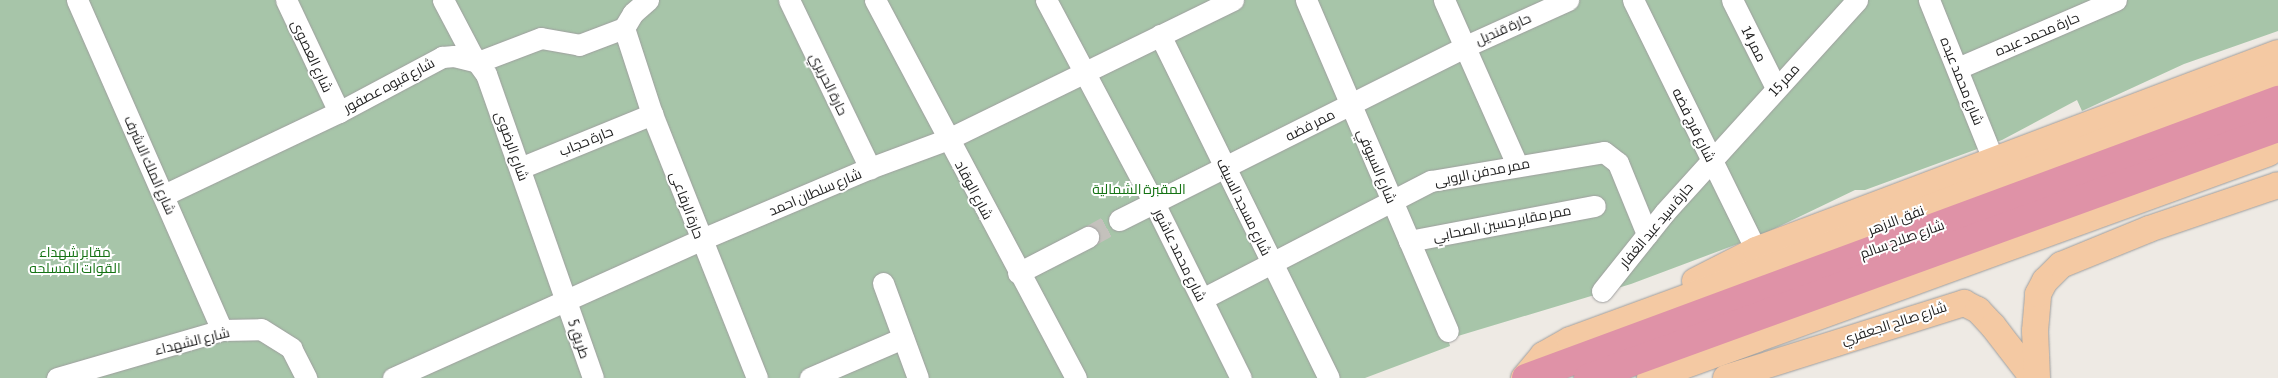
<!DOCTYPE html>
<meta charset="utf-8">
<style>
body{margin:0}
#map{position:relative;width:2278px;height:378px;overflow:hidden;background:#eeeae4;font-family:"Asap Condensed",Cairo,sans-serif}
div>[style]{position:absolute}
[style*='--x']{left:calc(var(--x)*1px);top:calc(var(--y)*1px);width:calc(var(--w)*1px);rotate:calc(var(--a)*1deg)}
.cemetery>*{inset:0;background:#a7c5a9}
.minor-tunnel>*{height:21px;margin-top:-10.5px;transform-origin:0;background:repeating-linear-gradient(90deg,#c4c1bc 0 21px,transparent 0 32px)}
.roads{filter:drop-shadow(0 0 1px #9f9f9f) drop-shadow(0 0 1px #9f9f9f)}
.minor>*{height:21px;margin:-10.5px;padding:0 10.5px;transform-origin:10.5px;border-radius:10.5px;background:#fff}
.major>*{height:26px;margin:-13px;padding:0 13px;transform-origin:13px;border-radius:13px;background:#f4c9a3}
.highway>*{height:28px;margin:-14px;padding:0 14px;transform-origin:14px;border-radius:14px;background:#df92a7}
span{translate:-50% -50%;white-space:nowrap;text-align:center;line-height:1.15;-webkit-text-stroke:4px #fff;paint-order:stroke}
.street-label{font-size:14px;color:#1e1e1e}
.park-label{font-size:14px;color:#157314}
</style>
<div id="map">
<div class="cemetery">
<i style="clip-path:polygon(0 0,2278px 0,2278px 31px,2184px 64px,2082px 111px,2077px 100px,2002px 140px,1865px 190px,1855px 190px,1759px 236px,1631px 284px,1448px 339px,1450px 346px,1365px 378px,0 378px)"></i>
</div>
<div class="minor-tunnel">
<i style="--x:1088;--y:237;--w:35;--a:-29"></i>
</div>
<div class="roads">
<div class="minor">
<i style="--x:77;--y:0;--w:360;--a:66.3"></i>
<i style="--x:286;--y:0;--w:124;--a:64.7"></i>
<i style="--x:443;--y:0;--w:62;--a:62.2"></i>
<i style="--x:472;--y:55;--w:24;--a:54"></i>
<i style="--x:486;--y:74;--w:322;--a:70.6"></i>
<i style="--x:789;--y:0;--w:187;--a:64.3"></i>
<i style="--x:875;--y:0;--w:428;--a:62"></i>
<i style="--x:1046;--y:0;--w:230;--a:62"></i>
<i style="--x:1154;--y:203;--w:195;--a:63.6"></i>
<i style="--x:1306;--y:0;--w:360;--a:66.8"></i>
<i style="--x:1444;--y:0;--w:180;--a:66.1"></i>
<i style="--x:1633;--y:0;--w:279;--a:63.8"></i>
<i style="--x:1732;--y:0;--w:98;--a:63.4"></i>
<i style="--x:1929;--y:0;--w:175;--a:68.1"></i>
<i style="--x:624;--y:28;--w:90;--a:72"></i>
<i style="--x:652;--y:114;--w:284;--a:68.3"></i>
<i style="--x:624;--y:28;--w:17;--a:-59"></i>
<i style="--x:633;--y:13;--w:20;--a:-41"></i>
<i style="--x:1160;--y:35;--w:382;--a:63.8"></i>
<i style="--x:1958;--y:68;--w:172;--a:-23.3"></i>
<i style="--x:520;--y:168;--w:143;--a:-22.2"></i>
<i style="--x:164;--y:195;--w:194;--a:-25.4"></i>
<i style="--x:339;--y:112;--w:117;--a:-28.1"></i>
<i style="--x:442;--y:57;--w:12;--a:-5"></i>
<i style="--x:454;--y:56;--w:25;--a:14"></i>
<i style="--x:478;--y:62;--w:67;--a:-20.9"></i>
<i style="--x:541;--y:38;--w:39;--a:10"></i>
<i style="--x:579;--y:45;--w:48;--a:-20.7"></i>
<i style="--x:1119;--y:220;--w:388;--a:-26.6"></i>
<i style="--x:1466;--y:46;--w:112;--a:-24.3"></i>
<i style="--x:1409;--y:241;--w:189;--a:-10.7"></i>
<i style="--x:1018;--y:273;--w:79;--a:-27.2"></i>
<i style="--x:883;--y:283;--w:101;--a:69.8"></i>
<i style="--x:1602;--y:291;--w:101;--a:-51.4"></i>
<i style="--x:1665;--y:212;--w:286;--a:-47.8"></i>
<i style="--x:1202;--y:299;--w:258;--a:-27.3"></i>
<i style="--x:1431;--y:181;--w:175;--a:-9.5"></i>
<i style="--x:1604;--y:152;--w:18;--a:38"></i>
<i style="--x:1618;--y:163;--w:77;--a:67.8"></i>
<i style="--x:57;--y:378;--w:172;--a:-16.2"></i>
<i style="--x:222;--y:330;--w:39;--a:-1"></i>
<i style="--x:261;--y:329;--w:36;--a:32"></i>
<i style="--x:291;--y:348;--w:34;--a:63"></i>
<i style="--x:393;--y:378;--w:337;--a:-24.2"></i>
<i style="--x:700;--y:240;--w:185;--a:-23"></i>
<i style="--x:870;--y:168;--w:83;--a:-20.4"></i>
<i style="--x:948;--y:139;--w:317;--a:-26"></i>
<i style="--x:810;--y:378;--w:101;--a:-23.3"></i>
</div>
<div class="major">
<i style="--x:1695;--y:281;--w:68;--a:-26.9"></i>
<i style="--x:1756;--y:250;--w:558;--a:-20.68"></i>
<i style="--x:1524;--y:378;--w:30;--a:-50"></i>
<i style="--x:1543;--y:355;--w:31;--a:-29"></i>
<i style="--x:1570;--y:340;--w:346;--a:-20.1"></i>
<i style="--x:1895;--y:221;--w:410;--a:-20.9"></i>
<i style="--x:1650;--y:378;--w:659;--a:-19.98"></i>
<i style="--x:1726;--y:378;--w:250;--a:-17.5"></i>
<i style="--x:1964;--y:303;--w:16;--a:27"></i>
<i style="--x:1978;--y:310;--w:22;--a:47"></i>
<i style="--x:1993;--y:326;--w:66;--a:52.4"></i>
<i style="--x:2037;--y:378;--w:47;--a:-92.4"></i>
<i style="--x:2035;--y:331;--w:37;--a:-85"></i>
<i style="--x:2038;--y:294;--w:15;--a:-62"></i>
<i style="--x:2045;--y:281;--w:23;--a:-45"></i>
<i style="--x:2061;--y:265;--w:95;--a:-22.2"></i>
<i style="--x:2149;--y:229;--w:136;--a:-18.8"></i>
</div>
<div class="highway">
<i style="--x:1526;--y:378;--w:802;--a:-20.29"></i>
<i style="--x:1588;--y:378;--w:734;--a:-19.92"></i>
</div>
</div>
<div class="street-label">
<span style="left:1503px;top:29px;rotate:-24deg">حارة قنديل</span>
<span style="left:2037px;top:34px;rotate:-23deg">حارة محمد عبده</span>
<span style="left:1754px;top:44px;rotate:63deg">ممر 14</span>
<span style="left:312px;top:56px;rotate:65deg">شارع العصوى</span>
<span style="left:1784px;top:80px;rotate:-48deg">ممر 15</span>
<span style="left:1962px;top:81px;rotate:68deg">شارع محمد عبده</span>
<span style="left:829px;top:84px;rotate:64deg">حارة الحريري</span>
<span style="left:389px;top:85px;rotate:-28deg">شارع قبوه عصفور</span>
<span style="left:1310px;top:125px;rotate:-27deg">ممر فضه</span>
<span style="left:1694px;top:125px;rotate:64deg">شارع فرج فضه</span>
<span style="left:586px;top:141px;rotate:-22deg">حارة حجاب</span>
<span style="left:512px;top:146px;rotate:70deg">شارع الرضوى</span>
<span style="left:150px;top:165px;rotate:66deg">شارع الملك الاشرف</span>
<span style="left:1377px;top:166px;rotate:67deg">شارع السيوفي</span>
<span style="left:1482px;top:172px;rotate:-11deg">ممر مدفن الروبى</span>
<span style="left:974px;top:190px;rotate:62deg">شارع الوقاد</span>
<span style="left:815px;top:192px;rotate:-23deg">شارع سلطان احمد</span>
<span style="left:687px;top:205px;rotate:69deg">حارة الرفاعى</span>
<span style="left:1244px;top:207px;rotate:64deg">شارع مسجد السيف</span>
<span style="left:1896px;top:220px;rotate:-21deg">نفق الازهر</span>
<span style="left:1502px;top:223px;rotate:-11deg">ممر مقابر حسين الصحابي</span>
<span style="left:1656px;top:225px;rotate:-50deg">حارة سيد عبد الغفار</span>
<span style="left:1902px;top:239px;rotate:-20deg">شارع صلاح سالم</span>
<span style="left:1180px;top:255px;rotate:64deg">شارع محمد عاشور</span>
<span style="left:1894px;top:323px;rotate:-18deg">شارع صالح الجعفري</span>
<span style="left:579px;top:339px;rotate:71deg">طريق 5</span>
<span style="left:192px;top:341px;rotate:-14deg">شارع الشهداء</span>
</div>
<div class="park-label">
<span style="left:1139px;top:189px">المقبرة الشمالية</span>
<span style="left:75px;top:260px">مقابر شهداء<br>القوات المسلحه</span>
</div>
</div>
